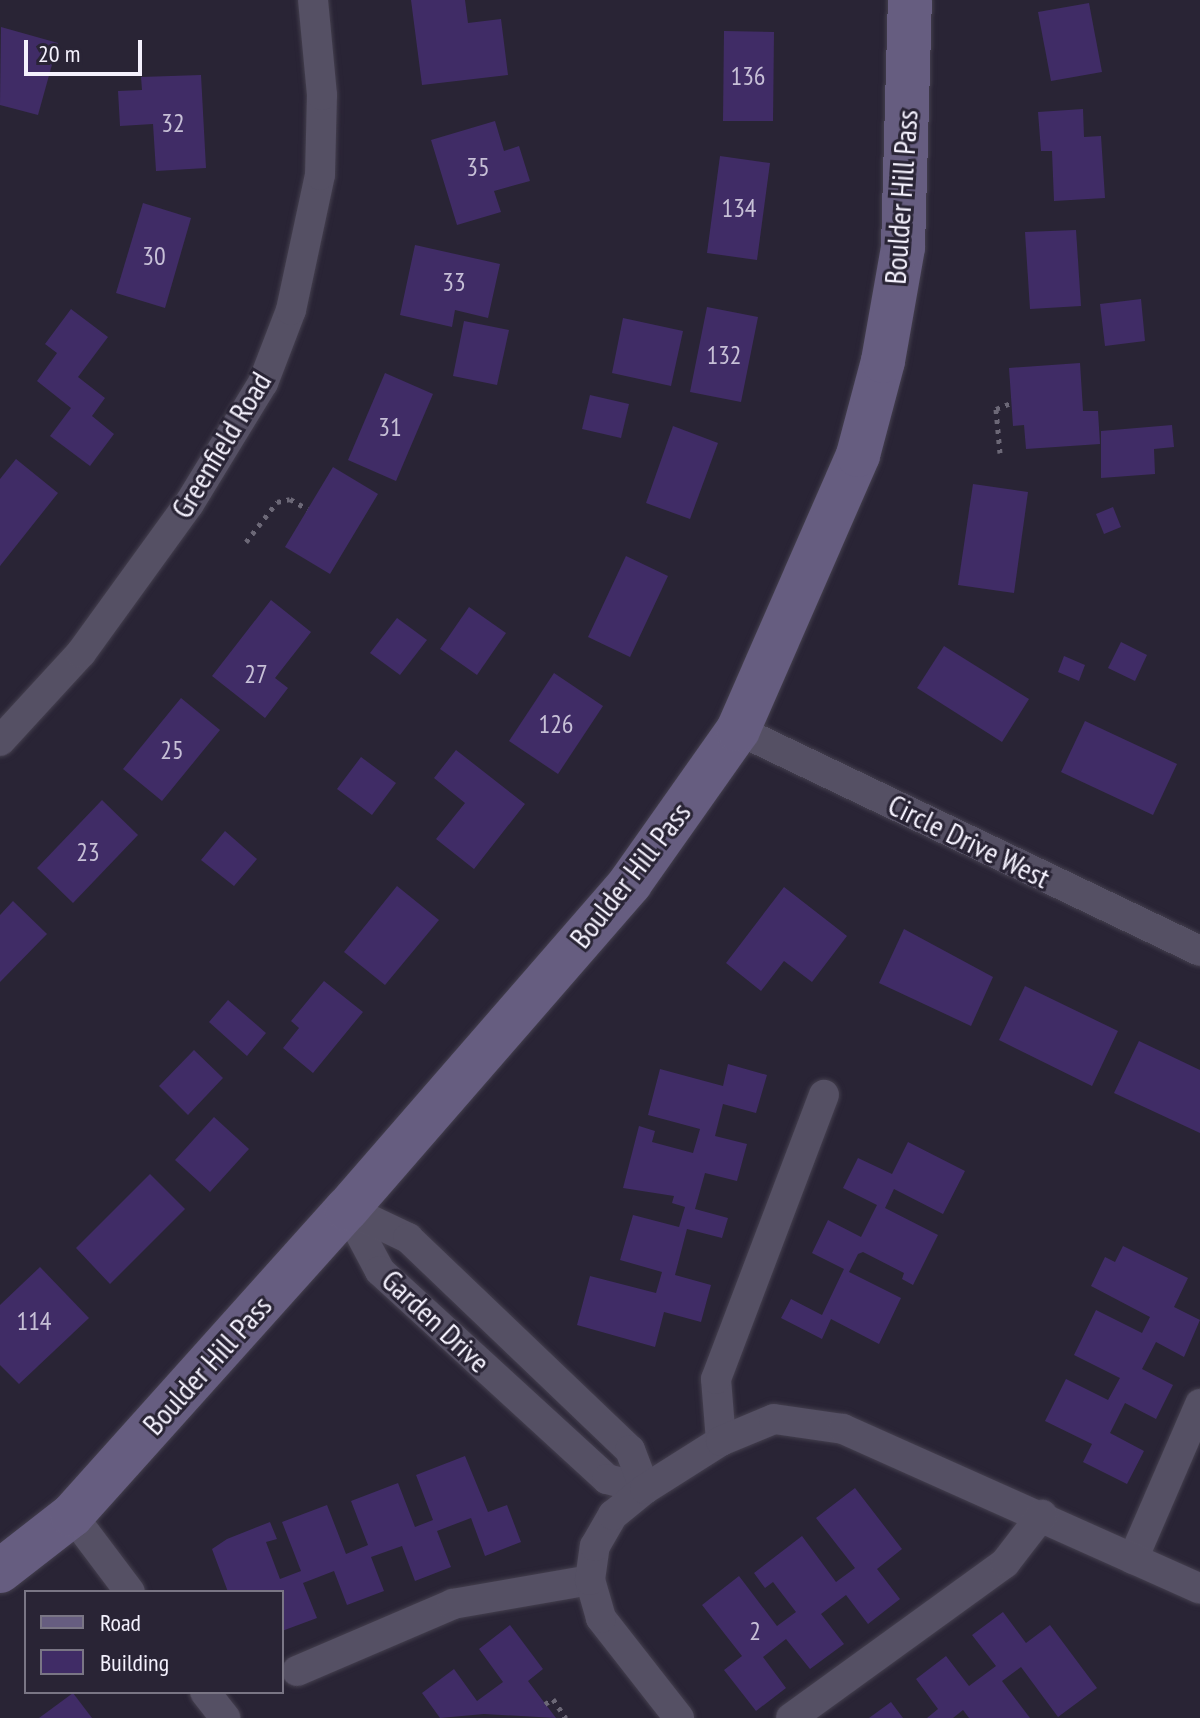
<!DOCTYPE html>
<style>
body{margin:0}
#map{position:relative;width:1200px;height:1718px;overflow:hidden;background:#292435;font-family:"PT Sans Narrow",sans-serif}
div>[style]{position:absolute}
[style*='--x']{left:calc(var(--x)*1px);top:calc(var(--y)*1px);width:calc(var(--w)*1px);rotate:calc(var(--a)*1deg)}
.building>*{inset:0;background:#402c66}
.path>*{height:5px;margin-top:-2.5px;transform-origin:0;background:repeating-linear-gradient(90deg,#6c6877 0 4px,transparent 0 10px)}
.roads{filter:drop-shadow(0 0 2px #443f4e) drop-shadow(0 0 2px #443f4e)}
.street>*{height:30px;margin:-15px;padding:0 15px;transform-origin:15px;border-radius:15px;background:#555064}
.secondary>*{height:44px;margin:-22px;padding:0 22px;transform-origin:22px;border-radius:22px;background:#665d80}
span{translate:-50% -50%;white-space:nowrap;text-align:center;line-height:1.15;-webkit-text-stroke:6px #292435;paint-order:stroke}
.number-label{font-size:26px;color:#c7c0d7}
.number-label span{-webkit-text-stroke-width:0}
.street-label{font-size:30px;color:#f4f1fd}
.legend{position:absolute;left:24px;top:1590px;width:260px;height:104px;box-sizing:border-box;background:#292435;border:2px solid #7a7685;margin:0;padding:10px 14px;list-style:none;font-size:24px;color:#f4f1fd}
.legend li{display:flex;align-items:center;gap:16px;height:40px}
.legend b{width:40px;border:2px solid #7a7685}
.scale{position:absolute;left:24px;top:40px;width:118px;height:36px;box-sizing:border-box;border:4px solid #f4f1fd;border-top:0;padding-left:10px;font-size:24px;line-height:28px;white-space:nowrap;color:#f4f1fd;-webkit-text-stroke:6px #292435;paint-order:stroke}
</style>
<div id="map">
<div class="building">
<i style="clip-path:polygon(411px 0,465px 0,468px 23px,501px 19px,508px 75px,422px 85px)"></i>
<i style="clip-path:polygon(1089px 3px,1102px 72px,1051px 81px,1038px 12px)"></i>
<i style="clip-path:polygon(1px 27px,58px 43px,38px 115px,0 105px)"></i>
<i style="clip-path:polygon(724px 31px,774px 32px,773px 121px,723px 121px)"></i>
<i style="clip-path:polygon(201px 75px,206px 168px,156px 171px,153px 124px,120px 126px,118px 91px,142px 90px,141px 77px)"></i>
<i style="clip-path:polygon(1083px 109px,1084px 137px,1101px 136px,1105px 198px,1054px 201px,1052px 151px,1041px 151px,1038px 112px)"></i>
<i style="clip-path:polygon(495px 121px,504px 151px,519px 146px,530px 181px,494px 191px,501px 212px,457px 225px,431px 140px)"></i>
<i style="clip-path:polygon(720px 156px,770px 163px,757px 260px,707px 253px)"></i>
<i style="clip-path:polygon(143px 203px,191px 218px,165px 308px,116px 293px)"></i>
<i style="clip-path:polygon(1076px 230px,1081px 306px,1030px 309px,1025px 232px)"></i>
<i style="clip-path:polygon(415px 245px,500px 264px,488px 318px,455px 310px,452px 327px,400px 315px)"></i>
<i style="clip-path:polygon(1141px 299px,1145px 341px,1105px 346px,1100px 304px)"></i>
<i style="clip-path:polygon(707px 307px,758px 317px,741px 402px,690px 392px)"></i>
<i style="clip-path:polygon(71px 309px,108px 337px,78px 377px,105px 398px,92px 416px,114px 434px,90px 466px,50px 436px,71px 408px,37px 381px,57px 353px,45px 344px)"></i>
<i style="clip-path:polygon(623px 318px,683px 331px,671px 386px,612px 373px)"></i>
<i style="clip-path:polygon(464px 321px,509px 330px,497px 385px,453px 376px)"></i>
<i style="clip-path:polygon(1080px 363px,1083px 411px,1098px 411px,1100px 444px,1026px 449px,1024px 425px,1013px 426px,1009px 368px)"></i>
<i style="clip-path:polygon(385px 373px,433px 394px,396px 481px,348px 460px)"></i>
<i style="clip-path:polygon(590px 395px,629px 404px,621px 438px,582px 429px)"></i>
<i style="clip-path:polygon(1172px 425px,1174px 447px,1154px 449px,1155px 474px,1101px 478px,1101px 431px)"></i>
<i style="clip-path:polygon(673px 426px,718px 443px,690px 519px,646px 503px)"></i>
<i style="clip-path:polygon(16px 459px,58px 493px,0 566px,0 479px)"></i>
<i style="clip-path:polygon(333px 467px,378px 494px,330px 574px,285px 547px)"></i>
<i style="clip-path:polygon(973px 484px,1028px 492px,1014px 593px,958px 585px)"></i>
<i style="clip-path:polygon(1113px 507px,1121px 527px,1104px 534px,1096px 514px)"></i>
<i style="clip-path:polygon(626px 556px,668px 576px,630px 657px,588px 637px)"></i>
<i style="clip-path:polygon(271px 600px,311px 632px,275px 678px,288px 688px,265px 718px,212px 676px)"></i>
<i style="clip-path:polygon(469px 607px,506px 633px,477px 675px,440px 649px)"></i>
<i style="clip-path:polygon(397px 618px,427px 640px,400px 675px,370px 653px)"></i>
<i style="clip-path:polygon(1121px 642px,1147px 655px,1135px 681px,1108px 668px)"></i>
<i style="clip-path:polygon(944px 646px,1029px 699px,1002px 742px,917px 688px)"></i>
<i style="clip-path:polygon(1064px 656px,1085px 665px,1079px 681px,1058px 672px)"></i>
<i style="clip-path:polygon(554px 673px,603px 706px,558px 774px,509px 741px)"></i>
<i style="clip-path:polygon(181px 698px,220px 730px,162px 801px,123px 769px)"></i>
<i style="clip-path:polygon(1085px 721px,1177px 764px,1153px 815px,1061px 772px)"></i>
<i style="clip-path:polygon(456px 750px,525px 804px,474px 869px,436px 839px,465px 803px,434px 778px)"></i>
<i style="clip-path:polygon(361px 757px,396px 783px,372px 815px,337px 789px)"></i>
<i style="clip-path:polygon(102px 800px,138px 835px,73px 903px,37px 868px)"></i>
<i style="clip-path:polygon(225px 831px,257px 859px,234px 886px,201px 860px)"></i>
<i style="clip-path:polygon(397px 886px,439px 920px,385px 985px,344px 952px)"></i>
<i style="clip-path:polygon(784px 887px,847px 936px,812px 982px,784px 961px,761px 991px,726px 963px)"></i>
<i style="clip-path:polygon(13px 901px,47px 934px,0 982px,0 915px)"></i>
<i style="clip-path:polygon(904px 929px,993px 977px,971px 1026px,879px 983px)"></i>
<i style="clip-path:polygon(324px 981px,363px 1012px,313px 1073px,283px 1048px,299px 1028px,291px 1021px)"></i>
<i style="clip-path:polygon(1025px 986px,1118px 1031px,1092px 1086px,999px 1040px)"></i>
<i style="clip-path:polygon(228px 1000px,266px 1033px,247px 1056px,209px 1022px)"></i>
<i style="clip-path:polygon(1139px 1041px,1200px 1070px,1200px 1133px,1114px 1093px)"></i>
<i style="clip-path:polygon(194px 1050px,223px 1078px,188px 1115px,159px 1086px)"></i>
<i style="clip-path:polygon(728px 1064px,767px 1075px,756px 1113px,723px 1104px,715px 1136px,747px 1144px,737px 1181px,705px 1173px,695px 1209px,728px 1218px,722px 1238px,687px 1229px,675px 1275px,711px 1285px,701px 1322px,664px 1312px,655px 1347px,577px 1325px,590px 1276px,656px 1293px,662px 1272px,620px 1260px,633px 1215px,679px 1227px,685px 1207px,672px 1203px,674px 1196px,623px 1188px,639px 1126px,655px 1131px,652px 1142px,693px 1153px,700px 1129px,648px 1115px,660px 1069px,723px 1086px)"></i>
<i style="clip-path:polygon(214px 1117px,249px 1149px,210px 1192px,175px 1160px)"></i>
<i style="clip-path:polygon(908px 1142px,965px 1171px,943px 1214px,894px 1189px,885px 1208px,938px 1235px,913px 1285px,902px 1279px,904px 1273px,863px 1252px,858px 1254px,849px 1272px,901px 1298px,879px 1344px,831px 1319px,822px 1339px,781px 1318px,791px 1299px,822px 1315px,844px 1269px,812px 1253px,828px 1220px,861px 1237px,877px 1205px,843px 1188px,858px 1158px,892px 1174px)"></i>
<i style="clip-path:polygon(150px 1174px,185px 1209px,110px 1284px,76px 1248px)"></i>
<i style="clip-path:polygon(1123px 1246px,1188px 1278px,1174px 1307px,1200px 1320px,1184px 1357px,1156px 1342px,1142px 1369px,1173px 1385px,1156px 1419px,1125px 1403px,1110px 1433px,1144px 1451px,1127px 1484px,1083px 1462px,1092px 1444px,1045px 1421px,1066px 1379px,1108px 1400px,1120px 1378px,1074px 1355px,1096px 1310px,1142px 1333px,1150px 1317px,1091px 1286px,1105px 1257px,1115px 1262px)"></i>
<i style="clip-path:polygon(40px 1267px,89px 1318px,19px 1384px,0 1365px,0 1305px)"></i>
<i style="clip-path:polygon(465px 1456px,488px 1512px,507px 1505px,521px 1542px,485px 1556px,471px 1518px,437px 1531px,451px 1567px,415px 1581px,402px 1546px,371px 1557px,384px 1591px,347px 1605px,334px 1571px,303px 1583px,317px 1618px,282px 1631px,282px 1592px,228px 1592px,212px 1549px,227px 1539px,270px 1522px,277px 1539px,266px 1542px,280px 1579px,301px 1571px,282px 1522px,327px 1505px,346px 1554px,368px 1545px,351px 1501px,398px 1483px,415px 1527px,433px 1520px,416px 1475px)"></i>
<i style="clip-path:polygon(855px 1488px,902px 1549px,877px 1569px,900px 1599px,868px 1624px,846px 1595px,821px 1614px,844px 1644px,810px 1669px,786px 1639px,763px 1657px,786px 1688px,756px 1711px,724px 1670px,742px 1656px,702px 1605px,739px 1576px,777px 1626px,796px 1612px,773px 1582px,765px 1588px,754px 1573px,802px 1536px,836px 1582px,855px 1568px,816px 1518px)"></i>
<i style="clip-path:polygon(1003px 1612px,1026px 1643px,1050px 1625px,1097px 1688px,1058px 1717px,1021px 1667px,1002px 1681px,1030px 1718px,969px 1718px,963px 1710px,953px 1718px,927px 1718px,938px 1709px,916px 1679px,946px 1656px,969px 1686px,996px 1666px,972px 1635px)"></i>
<i style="clip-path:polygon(510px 1625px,543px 1669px,528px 1681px,556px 1718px,484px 1714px,440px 1718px,422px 1693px,454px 1669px,477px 1701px,503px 1682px,479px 1649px)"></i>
<i style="clip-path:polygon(73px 1693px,92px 1718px,39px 1718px)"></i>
<i style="clip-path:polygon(891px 1702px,903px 1718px,869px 1718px)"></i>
</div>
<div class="path">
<i style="--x:1000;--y:453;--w:44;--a:-95.2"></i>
<i style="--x:996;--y:409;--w:16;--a:-22"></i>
<i style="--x:246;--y:542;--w:51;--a:-52.2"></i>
<i style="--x:277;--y:502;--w:13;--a:-13"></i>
<i style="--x:290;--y:499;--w:20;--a:30"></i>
<i style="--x:545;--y:1704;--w:9;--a:-32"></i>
<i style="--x:553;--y:1699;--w:23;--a:56"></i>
</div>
<div class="roads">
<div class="street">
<i style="--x:738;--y:730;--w:512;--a:25.56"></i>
<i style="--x:0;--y:741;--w:120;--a:-47.4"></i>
<i style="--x:81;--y:653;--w:184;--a:-54.1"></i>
<i style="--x:189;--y:504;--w:142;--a:-58.6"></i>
<i style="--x:263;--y:383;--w:78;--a:-69"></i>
<i style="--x:291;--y:310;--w:138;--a:-77.9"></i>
<i style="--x:320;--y:175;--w:80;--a:-88.6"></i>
<i style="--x:322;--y:95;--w:95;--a:-95.4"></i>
<i style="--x:347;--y:1209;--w:70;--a:62"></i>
<i style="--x:380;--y:1271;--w:308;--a:42.5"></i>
<i style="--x:607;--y:1479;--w:39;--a:15"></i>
<i style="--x:347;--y:1209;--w:68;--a:25.4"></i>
<i style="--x:408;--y:1238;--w:307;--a:43.7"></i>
<i style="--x:630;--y:1450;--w:42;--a:69"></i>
<i style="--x:721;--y:1441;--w:62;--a:-94.6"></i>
<i style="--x:716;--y:1379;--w:304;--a:-69.2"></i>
<i style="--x:72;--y:1515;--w:96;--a:53"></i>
<i style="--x:1133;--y:1559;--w:169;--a:-66.6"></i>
<i style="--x:297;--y:1671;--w:170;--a:-23.2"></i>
<i style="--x:453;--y:1604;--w:139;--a:-9.9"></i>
<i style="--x:205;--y:1692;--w:33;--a:52"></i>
<i style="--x:679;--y:1718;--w:127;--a:-128"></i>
<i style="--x:601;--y:1618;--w:40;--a:-106"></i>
<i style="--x:590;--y:1580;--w:34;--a:-82"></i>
<i style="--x:595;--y:1546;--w:36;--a:-60"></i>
<i style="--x:613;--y:1515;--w:41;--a:-39.1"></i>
<i style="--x:645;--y:1489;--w:90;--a:-32.3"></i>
<i style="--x:721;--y:1441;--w:57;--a:-22.5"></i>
<i style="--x:774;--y:1419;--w:70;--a:8.2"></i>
<i style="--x:843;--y:1429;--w:391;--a:24.1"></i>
<i style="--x:791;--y:1718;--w:264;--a:-35.9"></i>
<i style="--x:1005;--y:1563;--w:61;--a:-52.4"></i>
</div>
<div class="secondary">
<i style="--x:0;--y:1571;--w:91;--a:-37.9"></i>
<i style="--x:72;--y:1515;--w:411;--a:-48.1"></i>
<i style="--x:347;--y:1209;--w:432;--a:-49"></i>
<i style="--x:630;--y:883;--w:187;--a:-54.8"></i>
<i style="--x:738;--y:730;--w:300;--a:-66.4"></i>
<i style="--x:858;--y:455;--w:97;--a:-75.1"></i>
<i style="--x:883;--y:361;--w:116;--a:-80"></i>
<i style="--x:903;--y:247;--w:247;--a:-88.4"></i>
</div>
</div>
<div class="number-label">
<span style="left:748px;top:76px">136</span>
<span style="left:173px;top:123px">32</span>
<span style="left:478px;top:167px">35</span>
<span style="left:739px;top:208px">134</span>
<span style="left:154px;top:256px">30</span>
<span style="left:454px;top:282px">33</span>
<span style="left:724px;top:355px">132</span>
<span style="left:390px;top:427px">31</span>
<span style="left:256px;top:674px">27</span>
<span style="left:556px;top:724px">126</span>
<span style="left:172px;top:750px">25</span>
<span style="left:88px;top:852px">23</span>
<span style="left:34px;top:1321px">114</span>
<span style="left:755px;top:1631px">2</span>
</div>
<div class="street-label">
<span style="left:901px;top:197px;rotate:-86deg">Boulder Hill Pass</span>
<span style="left:221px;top:445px;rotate:-59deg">Greenfield Road</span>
<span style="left:969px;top:841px;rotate:26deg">Circle Drive West</span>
<span style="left:630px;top:875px;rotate:-52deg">Boulder Hill Pass</span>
<span style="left:436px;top:1321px;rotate:43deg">Garden Drive</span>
<span style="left:207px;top:1365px;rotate:-48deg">Boulder Hill Pass</span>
</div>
<ul class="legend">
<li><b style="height:10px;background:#665d80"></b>Road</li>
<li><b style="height:22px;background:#402c66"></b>Building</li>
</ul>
<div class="scale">20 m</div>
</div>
